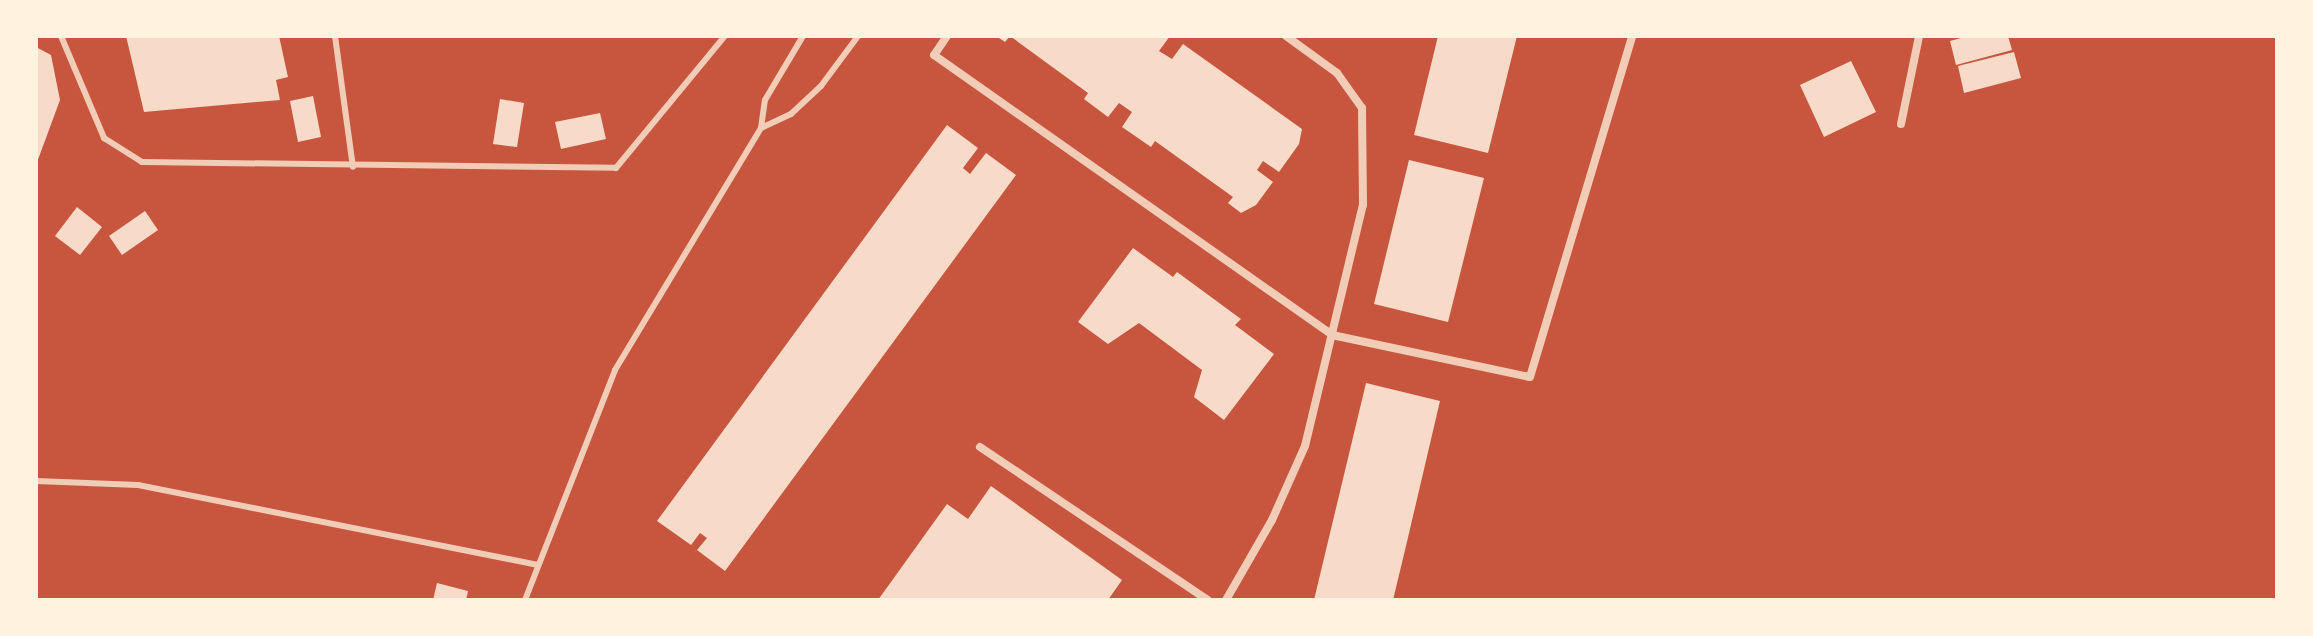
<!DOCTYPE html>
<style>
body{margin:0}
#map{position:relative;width:2313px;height:636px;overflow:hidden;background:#c8553d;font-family:"Fira Sans Condensed",sans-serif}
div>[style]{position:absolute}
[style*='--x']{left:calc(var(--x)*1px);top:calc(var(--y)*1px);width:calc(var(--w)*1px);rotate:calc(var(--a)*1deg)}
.building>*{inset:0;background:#f7dbc8}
.service>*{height:6px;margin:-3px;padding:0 3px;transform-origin:3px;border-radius:3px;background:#f1ccb7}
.minor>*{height:8px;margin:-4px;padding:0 4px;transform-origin:4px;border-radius:4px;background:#f1ccb7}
span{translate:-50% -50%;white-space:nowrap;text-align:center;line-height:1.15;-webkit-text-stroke:7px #fff3e0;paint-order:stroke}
.frame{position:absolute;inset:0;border:38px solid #fff3e0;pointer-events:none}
</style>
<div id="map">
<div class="building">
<i style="clip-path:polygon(126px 36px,279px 36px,288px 77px,276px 80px,280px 100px,144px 112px)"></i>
<i style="clip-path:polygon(996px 36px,1170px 36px,1159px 51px,1172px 59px,1183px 44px,1302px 129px,1299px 144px,1279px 172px,1263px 161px,1257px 170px,1273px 182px,1256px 205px,1241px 213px,1228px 203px,1233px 197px,1155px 141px,1151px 147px,1122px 127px,1132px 112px,1119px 103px,1108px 117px,1084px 99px,1088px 93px,1010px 36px,1005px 42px)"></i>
<i style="clip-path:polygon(1438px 36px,1517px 36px,1488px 153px,1414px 135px)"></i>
<i style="clip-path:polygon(1968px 36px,2008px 36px,2012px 50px,1956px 65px,1950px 41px)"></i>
<i style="clip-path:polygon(36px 47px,51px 55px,60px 100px,36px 165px)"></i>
<i style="clip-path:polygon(2014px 52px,2021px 78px,1964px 93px,1958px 66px)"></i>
<i style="clip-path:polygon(1851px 61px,1876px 112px,1824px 137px,1800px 85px)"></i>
<i style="clip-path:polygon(313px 96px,321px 137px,298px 142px,290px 101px)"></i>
<i style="clip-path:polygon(500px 99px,524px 103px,517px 147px,493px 144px)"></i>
<i style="clip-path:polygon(600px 113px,606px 139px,561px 149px,555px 122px)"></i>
<i style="clip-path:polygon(947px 125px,978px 148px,963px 168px,970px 174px,986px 153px,1016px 175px,725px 571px,697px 550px,707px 538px,700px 533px,691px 545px,657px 521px)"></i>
<i style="clip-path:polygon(1409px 160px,1484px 178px,1448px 322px,1374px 304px)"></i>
<i style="clip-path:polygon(77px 207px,102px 227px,80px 255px,55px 236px)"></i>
<i style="clip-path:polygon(145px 211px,158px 230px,122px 255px,109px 236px)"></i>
<i style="clip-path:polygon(1133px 248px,1173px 277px,1177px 272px,1241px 319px,1235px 325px,1274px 354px,1224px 420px,1194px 397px,1202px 370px,1139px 323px,1108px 344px,1078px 322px)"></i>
<i style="clip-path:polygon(1366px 383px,1440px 401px,1406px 546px,1393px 600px,1314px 600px)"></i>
<i style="clip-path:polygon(991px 486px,1122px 580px,1108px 600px,878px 600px,947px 504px,968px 519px)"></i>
<i style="clip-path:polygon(437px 583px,468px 591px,466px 600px,433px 600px)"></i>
</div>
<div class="service">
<i style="--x:61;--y:36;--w:111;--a:67.1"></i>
<i style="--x:104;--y:138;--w:45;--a:32.3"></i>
<i style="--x:142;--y:162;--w:474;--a:0.7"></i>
<i style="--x:616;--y:168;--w:171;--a:-50.5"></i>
<i style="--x:335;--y:36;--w:132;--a:82.2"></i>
<i style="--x:761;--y:128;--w:33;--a:-25"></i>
<i style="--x:791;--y:114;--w:41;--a:-43"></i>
<i style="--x:821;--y:86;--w:62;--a:-53.5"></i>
<i style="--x:36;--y:481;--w:102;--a:2.2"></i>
<i style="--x:138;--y:485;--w:408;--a:11.3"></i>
<i style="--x:525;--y:600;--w:247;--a:-68.6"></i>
<i style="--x:615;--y:370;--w:283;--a:-58.9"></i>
<i style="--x:761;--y:128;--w:28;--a:-82"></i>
<i style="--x:765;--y:100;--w:74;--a:-59.3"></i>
</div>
<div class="minor">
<i style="--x:947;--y:36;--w:23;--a:124"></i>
<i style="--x:934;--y:55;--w:487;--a:35.1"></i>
<i style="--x:1332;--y:335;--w:202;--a:12"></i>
<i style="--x:1530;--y:377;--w:356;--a:-73.3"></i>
<i style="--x:1901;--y:124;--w:90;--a:-78.4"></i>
<i style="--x:980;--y:447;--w:275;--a:33.9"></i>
<i style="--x:1226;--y:600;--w:92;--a:-60.1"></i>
<i style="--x:1272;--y:520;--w:81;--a:-66"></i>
<i style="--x:1305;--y:446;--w:248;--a:-76.5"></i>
<i style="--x:1363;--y:205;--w:97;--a:-90.6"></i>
<i style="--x:1362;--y:108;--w:43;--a:-125.5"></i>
<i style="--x:1337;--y:73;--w:63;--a:-144"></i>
</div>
<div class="frame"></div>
</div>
